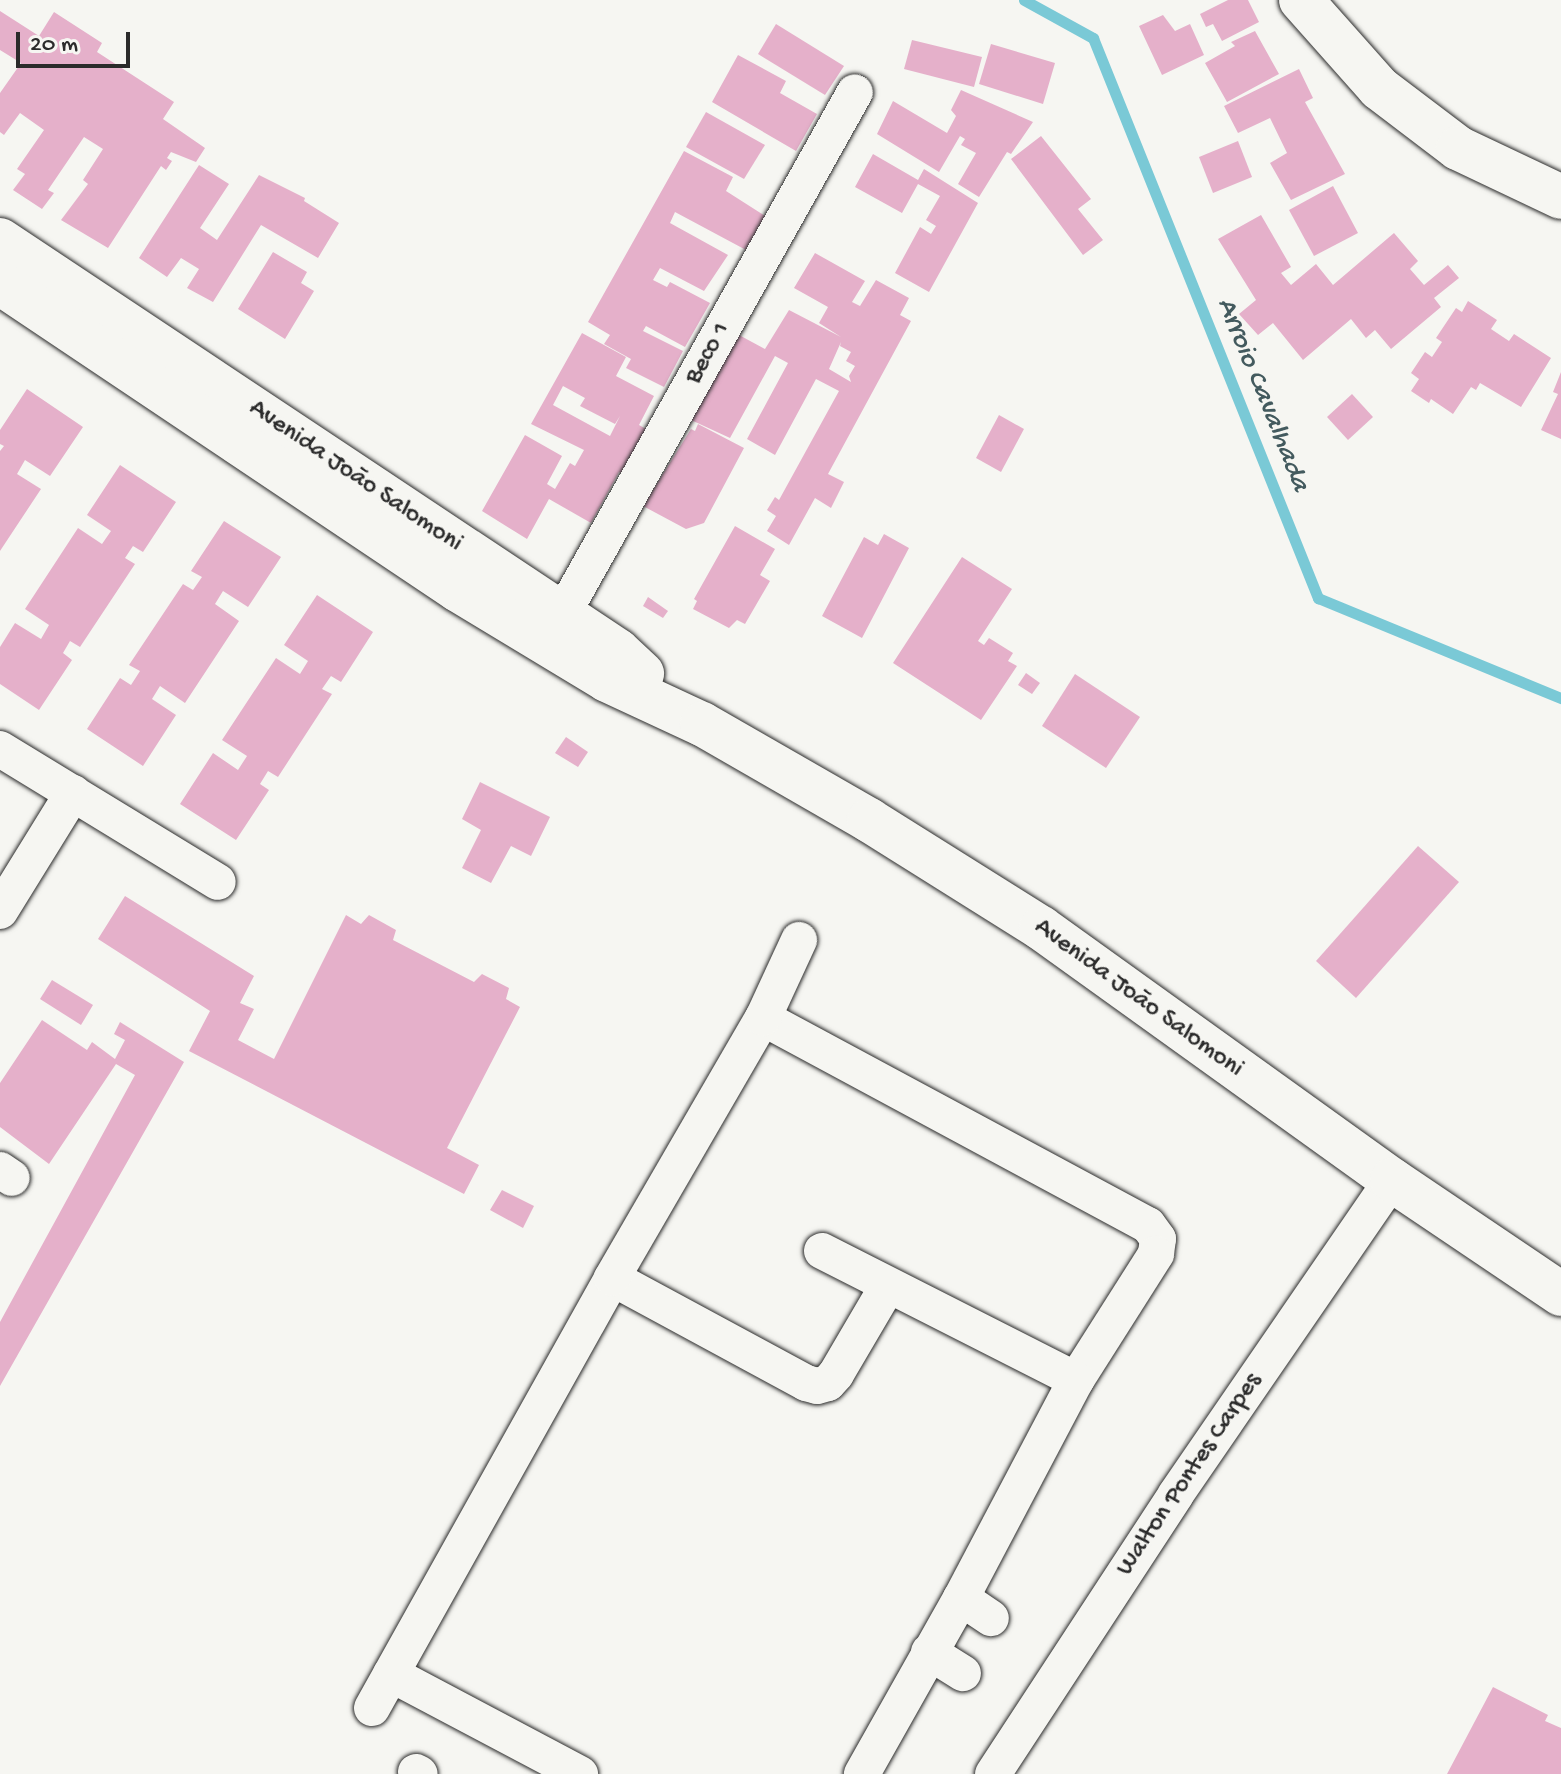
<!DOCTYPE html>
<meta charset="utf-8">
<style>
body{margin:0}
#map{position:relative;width:1561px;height:1774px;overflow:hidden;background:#f6f6f2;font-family:"Gochi Hand",sans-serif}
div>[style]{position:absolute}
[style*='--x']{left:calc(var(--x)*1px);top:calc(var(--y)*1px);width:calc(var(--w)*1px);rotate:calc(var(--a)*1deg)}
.stream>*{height:11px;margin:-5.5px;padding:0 5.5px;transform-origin:5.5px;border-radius:5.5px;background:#7ac9d6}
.building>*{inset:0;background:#e5b0ca}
.roads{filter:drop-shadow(0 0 2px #2b2b2b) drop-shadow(0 0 2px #2b2b2b)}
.street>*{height:36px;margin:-18px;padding:0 18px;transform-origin:18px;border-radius:18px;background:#f6f6f2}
.secondary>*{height:44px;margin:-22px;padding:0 22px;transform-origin:22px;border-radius:22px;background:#f6f6f2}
span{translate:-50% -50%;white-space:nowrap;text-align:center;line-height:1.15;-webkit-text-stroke:6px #f6f6f2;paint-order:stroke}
.street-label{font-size:26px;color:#2b2b2b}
.water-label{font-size:28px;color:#435a5e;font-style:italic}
.scale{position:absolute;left:16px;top:32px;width:114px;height:36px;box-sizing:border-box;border:4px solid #2b2b2b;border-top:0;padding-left:10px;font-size:24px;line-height:28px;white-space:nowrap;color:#2b2b2b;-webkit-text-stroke:6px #f6f6f2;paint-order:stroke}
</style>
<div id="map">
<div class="stream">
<i style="--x:1024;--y:0;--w:79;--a:28.8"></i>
<i style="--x:1093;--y:38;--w:604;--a:68.11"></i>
<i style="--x:1318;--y:598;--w:263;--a:22.4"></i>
</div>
<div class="building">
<i style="clip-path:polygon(1228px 0,1248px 0,1259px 22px,1222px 41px,1213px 24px,1206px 27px,1200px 14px)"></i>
<i style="clip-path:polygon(0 11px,39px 36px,54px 12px,102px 43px,97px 52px,174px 102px,163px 119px,205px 148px,196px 162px,171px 152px,167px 158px,172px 161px,166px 170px,161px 166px,108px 248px,61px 220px,88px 184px,83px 180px,103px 149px,84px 137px,48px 190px,54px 193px,42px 209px,13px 190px,25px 174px,17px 169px,44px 130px,20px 113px,4px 135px,0 132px,0 93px,21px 63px,0 50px)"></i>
<i style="clip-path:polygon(1163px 15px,1175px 31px,1190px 24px,1204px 55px,1162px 75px,1139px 26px)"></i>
<i style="clip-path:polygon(776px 24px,844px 66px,825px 95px,758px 54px)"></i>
<i style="clip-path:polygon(1255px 31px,1279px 74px,1227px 102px,1205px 63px,1235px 46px,1231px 42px)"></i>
<i style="clip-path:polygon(912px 40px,982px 57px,974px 87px,904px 69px)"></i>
<i style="clip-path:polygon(991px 44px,1055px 63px,1043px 104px,979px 84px)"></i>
<i style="clip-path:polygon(738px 55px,786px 81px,780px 93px,817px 114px,796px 151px,712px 102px)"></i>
<i style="clip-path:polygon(1299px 69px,1313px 98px,1305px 102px,1345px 174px,1291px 200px,1270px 163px,1287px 153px,1270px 118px,1238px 133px,1224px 106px)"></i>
<i style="clip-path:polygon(961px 90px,1033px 122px,1011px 154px,1007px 152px,979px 197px,958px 184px,976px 153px,961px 145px,965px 139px,960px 136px,939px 172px,877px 134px,893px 101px,947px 133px,956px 116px,951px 110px)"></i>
<i style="clip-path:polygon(706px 112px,765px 145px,744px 179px,686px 147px)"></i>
<i style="clip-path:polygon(1041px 136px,1091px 199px,1078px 209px,1103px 240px,1083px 255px,1011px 159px)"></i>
<i style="clip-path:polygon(1238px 141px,1252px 177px,1213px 193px,1199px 157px)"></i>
<i style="clip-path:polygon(684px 151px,733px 177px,726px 191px,765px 216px,746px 250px,675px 212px,670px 223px,728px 255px,704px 291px,660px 268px,653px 280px,667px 287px,670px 282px,710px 303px,685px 347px,646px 326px,643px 331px,683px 351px,664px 387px,626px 368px,631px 359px,604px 344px,610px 335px,588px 322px)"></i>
<i style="clip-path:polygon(873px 154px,918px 180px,924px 169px,978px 203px,929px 292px,895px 273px,920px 227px,931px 234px,936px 226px,926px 220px,940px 196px,918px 184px,902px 213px,855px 187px)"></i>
<i style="clip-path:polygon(199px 165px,229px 184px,200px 228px,217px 240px,259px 175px,305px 198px,304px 201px,339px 223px,318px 258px,261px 225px,213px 302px,187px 288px,199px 269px,181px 258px,167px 277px,139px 258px)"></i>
<i style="clip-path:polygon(1333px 186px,1358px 233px,1314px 256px,1289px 210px)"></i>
<i style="clip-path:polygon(1261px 215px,1291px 267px,1281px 273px,1291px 285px,1316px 264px,1333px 285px,1394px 233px,1418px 261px,1410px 269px,1424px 285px,1448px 265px,1459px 278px,1434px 298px,1441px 307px,1391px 349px,1375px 330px,1366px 338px,1351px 319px,1303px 360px,1273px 323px,1258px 335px,1239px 314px,1256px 300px,1218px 239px)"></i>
<i style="clip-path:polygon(273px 252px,307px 272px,301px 283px,314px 291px,285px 339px,238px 309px)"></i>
<i style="clip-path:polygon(evenodd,815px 253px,865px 281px,852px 302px,860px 306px,876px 280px,909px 298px,900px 315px,911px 321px,828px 474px,844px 482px,831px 508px,815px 498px,789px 545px,767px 531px,776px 516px,767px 510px,775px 497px,779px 500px,839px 391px,816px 379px,775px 455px,747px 439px,788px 363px,775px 356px,730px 438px,691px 420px,739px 335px,765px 349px,789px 310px,841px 337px,819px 323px,828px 307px,794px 288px,815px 253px,841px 342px,840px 346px,851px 352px,846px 361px,855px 366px,849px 376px,851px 382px,829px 369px,841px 342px)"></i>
<i style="clip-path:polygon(1468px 301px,1497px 320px,1491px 329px,1509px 341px,1514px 334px,1551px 358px,1521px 407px,1480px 383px,1476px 390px,1471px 387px,1453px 414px,1431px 399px,1429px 403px,1411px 391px,1419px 379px,1411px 373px,1425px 352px,1432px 357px,1442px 342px,1436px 338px,1456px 308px,1462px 312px)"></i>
<i style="clip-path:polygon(evenodd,582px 333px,626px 357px,616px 376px,654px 396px,639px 425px,646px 429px,623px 474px,619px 472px,591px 523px,549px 499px,527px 539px,482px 511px,525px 435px,562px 456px,547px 484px,555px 489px,570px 463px,575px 466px,584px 450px,531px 424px,582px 333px,563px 386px,585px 398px,580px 406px,615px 424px,620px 416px,610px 436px,553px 405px,563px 386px)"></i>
<i style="clip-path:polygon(1561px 372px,1561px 439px,1541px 430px,1558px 394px,1553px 392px)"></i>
<i style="clip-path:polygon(27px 389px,83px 427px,50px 476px,25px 460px,17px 474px,41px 489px,0 551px,0 451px,4px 446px,0 444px,0 430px)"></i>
<i style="clip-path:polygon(1352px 394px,1373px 417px,1348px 440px,1327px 417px)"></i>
<i style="clip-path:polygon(999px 415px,1024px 429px,1001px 472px,976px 458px)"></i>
<i style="clip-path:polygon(698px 424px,744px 448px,704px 523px,686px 529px,643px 506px,691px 429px,695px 431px)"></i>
<i style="clip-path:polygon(120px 465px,176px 502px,143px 552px,133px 546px,125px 558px,135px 564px,80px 647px,70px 641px,63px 653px,72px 660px,39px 710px,0 684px,0 647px,15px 623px,41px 639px,49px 625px,25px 609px,78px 528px,102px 544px,111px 531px,87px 515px)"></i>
<i style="clip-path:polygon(224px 521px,281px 557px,248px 607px,223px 591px,215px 604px,239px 621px,185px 703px,160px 686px,152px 699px,176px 715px,143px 766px,87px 729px,120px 678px,131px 685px,140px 671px,129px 665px,183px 584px,193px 590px,202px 577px,191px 571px)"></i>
<i style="clip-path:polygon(735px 526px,775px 549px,760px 575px,770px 581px,745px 624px,737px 620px,729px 628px,693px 609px,697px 601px,694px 599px)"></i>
<i style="clip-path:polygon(884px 534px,909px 548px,862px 638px,822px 616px,864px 537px,878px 545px)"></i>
<i style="clip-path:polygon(962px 557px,1012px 589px,978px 641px,984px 645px,989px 638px,1013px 653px,1008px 661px,1017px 666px,981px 720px,893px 663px)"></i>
<i style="clip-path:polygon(317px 595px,373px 632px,341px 682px,331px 676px,322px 689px,332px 694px,278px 777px,268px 771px,260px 784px,269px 790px,236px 840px,180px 804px,213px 753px,238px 770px,247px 756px,222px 740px,276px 658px,300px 674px,308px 661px,284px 645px)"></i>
<i style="clip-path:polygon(648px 597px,668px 611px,663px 618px,643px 606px)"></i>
<i style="clip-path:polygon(1026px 673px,1040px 683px,1032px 694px,1018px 685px)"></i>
<i style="clip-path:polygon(1075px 674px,1140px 717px,1106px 768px,1042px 726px)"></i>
<i style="clip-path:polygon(566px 737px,588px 752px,578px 767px,555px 753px)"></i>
<i style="clip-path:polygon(480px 782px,550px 817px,531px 856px,511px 846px,491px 883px,462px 868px,481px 830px,462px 819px)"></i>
<i style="clip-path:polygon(1418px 846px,1459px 882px,1356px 998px,1316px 961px)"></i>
<i style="clip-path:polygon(125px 896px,254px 976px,240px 1003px,254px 1009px,238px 1040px,274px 1059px,346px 915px,361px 924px,369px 915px,396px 930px,393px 940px,474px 982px,482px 974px,509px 988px,506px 999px,520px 1007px,447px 1148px,479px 1165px,464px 1194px,189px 1051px,210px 1011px,98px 939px)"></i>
<i style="clip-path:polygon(52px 980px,93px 1005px,81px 1025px,40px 999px)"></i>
<i style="clip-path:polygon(42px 1020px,87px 1050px,92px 1042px,115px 1059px,125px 1040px,114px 1034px,120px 1022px,184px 1062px,0 1386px,0 1322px,135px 1075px,116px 1064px,49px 1164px,0 1127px,0 1083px)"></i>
<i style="clip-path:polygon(502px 1190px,534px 1206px,523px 1228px,490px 1210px)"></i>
<i style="clip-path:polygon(1493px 1687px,1548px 1715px,1545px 1721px,1561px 1728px,1561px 1774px,1447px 1774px)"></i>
</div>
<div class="roads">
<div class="street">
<i style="--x:562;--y:615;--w:599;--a:-60.74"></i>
<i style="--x:0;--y:749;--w:255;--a:31.4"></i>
<i style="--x:0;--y:911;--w:139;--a:-58.3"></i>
<i style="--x:763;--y:1018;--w:437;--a:28.3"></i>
<i style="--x:1148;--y:1225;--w:17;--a:54"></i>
<i style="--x:1158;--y:1239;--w:15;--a:98"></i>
<i style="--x:1156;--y:1254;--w:149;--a:122.4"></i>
<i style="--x:1076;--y:1380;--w:246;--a:117.8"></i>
<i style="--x:961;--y:1598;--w:202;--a:119.4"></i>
<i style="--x:0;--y:1170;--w:14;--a:34"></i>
<i style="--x:822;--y:1251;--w:285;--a:26.9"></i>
<i style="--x:612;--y:1278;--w:221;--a:28.4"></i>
<i style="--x:806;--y:1383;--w:11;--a:15"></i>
<i style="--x:817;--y:1386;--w:11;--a:-15"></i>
<i style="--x:828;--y:1383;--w:12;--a:-48"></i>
<i style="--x:836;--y:1374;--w:101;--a:-59.6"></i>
<i style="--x:961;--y:1598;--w:36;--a:34"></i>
<i style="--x:929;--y:1652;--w:40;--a:32"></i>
<i style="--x:391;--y:1674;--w:214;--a:27.9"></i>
<i style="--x:372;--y:1708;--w:492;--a:-60.8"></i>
<i style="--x:612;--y:1278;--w:301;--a:-59.9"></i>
<i style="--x:763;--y:1018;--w:86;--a:-65.2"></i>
<i style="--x:416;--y:1772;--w:4;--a:27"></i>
<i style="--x:993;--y:1774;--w:334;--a:-56.8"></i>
<i style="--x:1176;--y:1494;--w:381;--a:-55.5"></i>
</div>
<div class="secondary">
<i style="--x:1301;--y:0;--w:118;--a:48.4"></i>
<i style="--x:1379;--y:88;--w:99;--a:37.2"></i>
<i style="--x:1458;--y:148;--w:114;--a:25.4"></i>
<i style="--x:0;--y:240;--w:742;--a:33.63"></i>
<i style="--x:618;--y:651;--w:33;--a:43"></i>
<i style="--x:0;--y:283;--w:551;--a:33.83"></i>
<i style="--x:458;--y:590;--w:174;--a:31.1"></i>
<i style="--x:607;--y:680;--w:105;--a:24.9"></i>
<i style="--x:702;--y:724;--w:193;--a:29.9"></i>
<i style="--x:869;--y:820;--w:203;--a:32.1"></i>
<i style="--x:1041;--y:928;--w:432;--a:35.7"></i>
<i style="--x:1392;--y:1180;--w:204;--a:34"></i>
</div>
</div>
<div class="street-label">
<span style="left:709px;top:354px;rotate:-61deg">Beco 1</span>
<span style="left:355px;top:477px;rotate:34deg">Avenida João Salomoni</span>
<span style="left:1138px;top:999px;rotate:36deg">Avenida João Salomoni</span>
<span style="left:1190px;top:1475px;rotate:-56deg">Walton Pontes Carpes</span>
</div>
<div class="water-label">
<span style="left:1262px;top:395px;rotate:68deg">Arroio Cavalhada</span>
</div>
<div class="scale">20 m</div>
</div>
